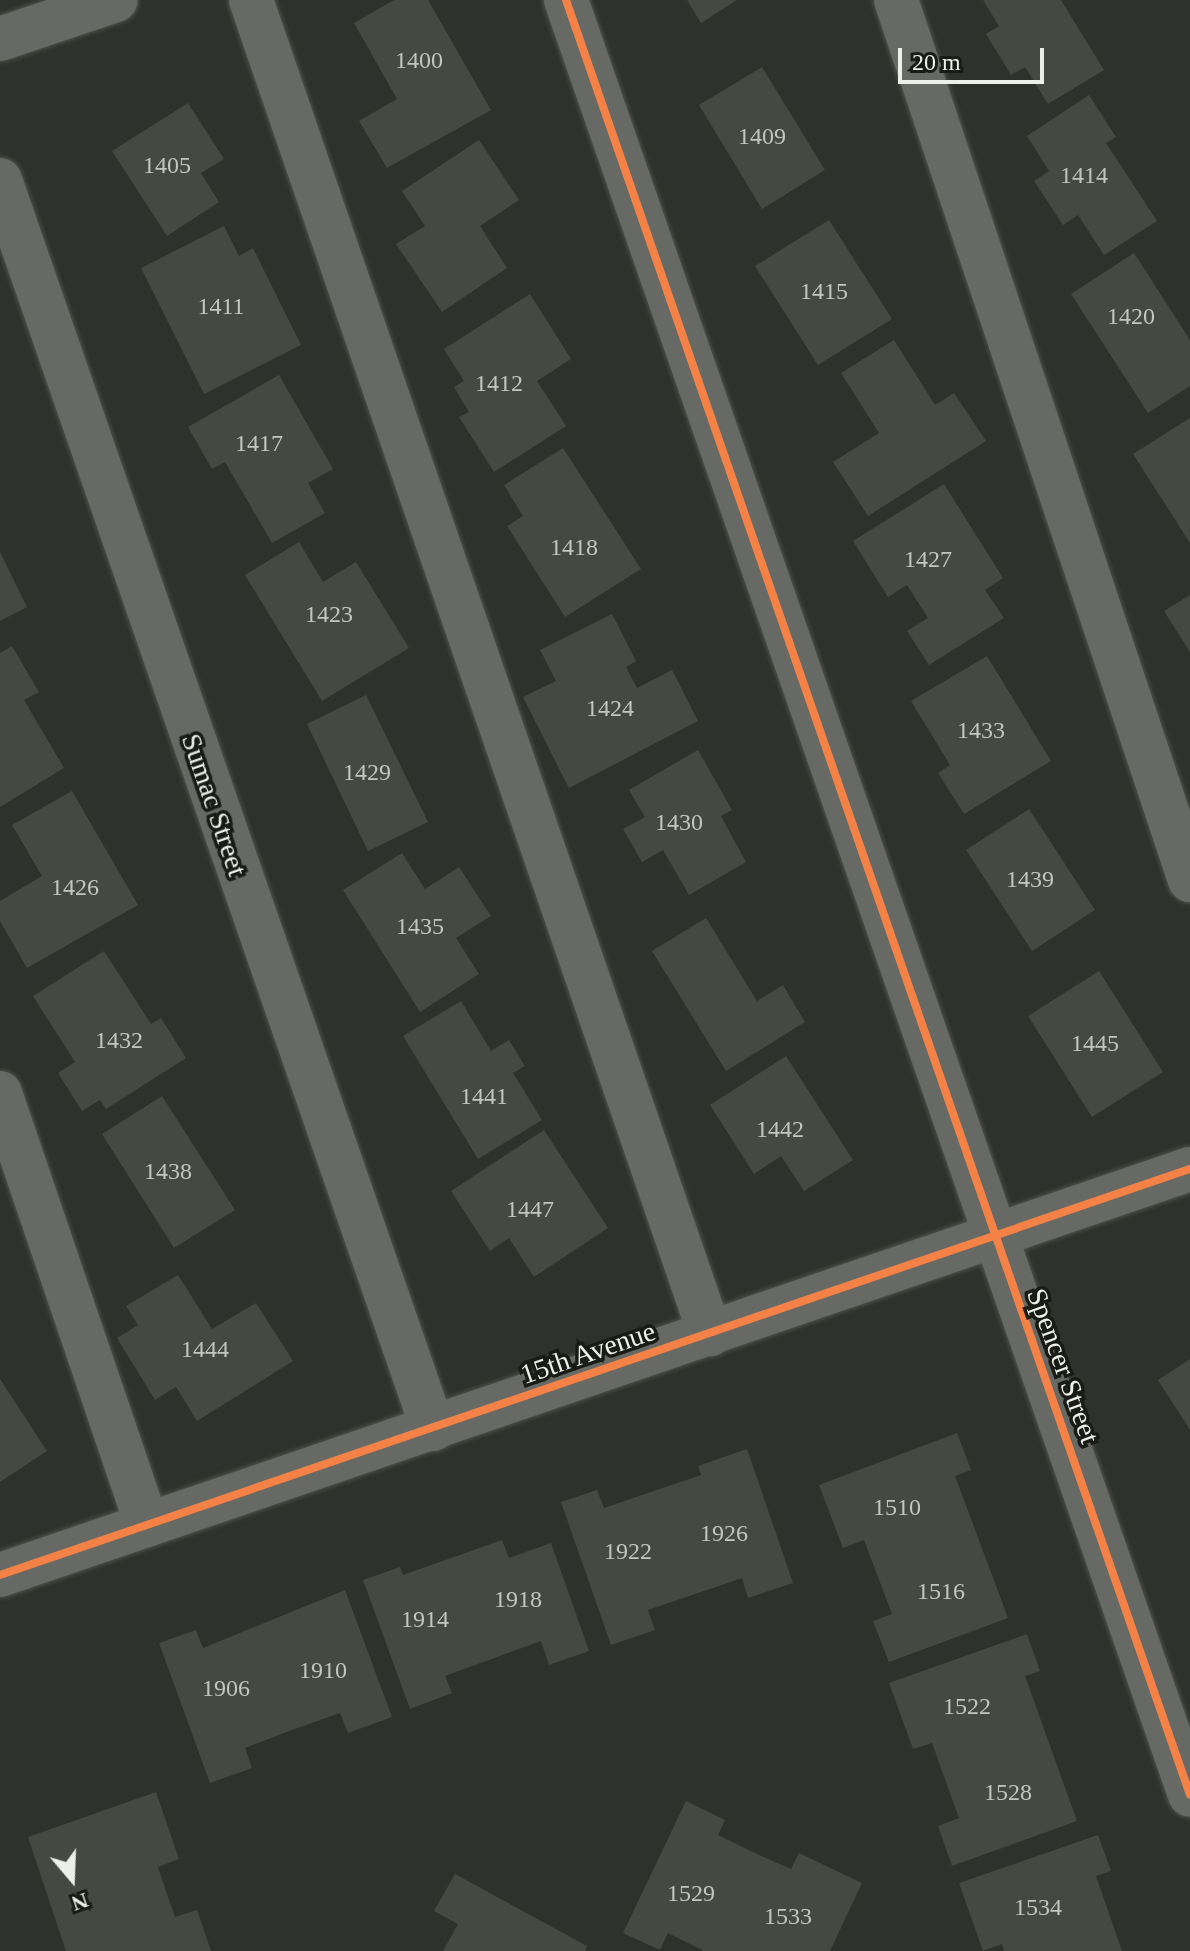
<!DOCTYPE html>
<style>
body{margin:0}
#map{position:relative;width:1190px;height:1951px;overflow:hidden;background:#2f322c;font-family:"Times New Roman",serif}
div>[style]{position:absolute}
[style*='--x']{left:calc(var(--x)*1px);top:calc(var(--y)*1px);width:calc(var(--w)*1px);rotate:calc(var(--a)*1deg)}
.building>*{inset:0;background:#454941}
.roads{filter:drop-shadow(0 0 2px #4e514b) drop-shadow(0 0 2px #4e514b)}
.minor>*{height:44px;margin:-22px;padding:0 22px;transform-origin:22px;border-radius:22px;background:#676965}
.cycleway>*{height:8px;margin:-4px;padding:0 4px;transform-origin:4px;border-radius:4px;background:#f48246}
span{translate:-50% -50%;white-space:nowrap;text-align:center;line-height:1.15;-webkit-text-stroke:7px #191b16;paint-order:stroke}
.number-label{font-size:24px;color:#c2c6bf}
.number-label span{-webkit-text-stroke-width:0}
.street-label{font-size:28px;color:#ecf0e9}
.north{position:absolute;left:32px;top:1839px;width:80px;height:80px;-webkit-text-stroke:6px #191b16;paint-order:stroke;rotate:161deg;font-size:22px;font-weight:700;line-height:32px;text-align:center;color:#ecf0e9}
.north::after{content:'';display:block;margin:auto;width:28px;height:36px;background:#ecf0e9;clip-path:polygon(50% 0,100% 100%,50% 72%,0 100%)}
.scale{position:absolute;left:898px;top:48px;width:146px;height:36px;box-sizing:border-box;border:4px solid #ecf0e9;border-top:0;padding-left:10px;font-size:24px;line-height:28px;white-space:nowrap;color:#ecf0e9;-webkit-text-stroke:6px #191b16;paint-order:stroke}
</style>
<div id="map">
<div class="building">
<i style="clip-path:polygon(394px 0,428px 0,491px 110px,387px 168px,359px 121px,397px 99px,354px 23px)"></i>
<i style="clip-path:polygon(687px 0,737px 0,701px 23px)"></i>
<i style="clip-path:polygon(983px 0,1061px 0,1104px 70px,1048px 104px,1025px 67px,1011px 75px,986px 34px,999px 26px)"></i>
<i style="clip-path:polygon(762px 67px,825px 170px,762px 209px,699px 105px)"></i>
<i style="clip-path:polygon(1089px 95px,1116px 137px,1106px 143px,1157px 221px,1104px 255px,1078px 215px,1063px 225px,1034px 181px,1049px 171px,1027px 136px)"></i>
<i style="clip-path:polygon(188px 103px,224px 159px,201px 173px,219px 202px,167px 236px,112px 151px)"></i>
<i style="clip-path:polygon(479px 140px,519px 200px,480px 226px,507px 268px,442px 312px,396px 244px,425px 226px,402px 191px)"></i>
<i style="clip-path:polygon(829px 220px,892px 319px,818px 365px,755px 266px)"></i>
<i style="clip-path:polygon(224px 226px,239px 256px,253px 248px,301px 345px,204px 394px,141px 268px)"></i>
<i style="clip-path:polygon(1134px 253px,1190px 340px,1190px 386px,1148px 413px,1071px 294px)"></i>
<i style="clip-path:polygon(530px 294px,571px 359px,537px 381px,566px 426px,494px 472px,459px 417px,469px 412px,454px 387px,464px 381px,444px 349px)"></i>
<i style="clip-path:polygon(894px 340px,935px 405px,954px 393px,986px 441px,868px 516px,833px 462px,879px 433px,841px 373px)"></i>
<i style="clip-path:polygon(279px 375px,333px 469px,308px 483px,325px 513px,272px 543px,225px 462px,212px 469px,188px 427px)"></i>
<i style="clip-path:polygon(1190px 418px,1190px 543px,1133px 454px)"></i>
<i style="clip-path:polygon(563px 448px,641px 569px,565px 617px,507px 526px,523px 516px,504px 485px)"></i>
<i style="clip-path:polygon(944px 484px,1003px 578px,985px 590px,1004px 618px,929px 665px,907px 631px,928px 618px,907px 585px,888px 597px,853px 541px)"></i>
<i style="clip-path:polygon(299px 542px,323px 582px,356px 562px,409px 648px,322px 701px,245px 575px)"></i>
<i style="clip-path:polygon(0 552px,27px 607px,0 621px)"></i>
<i style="clip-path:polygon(1190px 595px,1190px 652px,1164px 611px)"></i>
<i style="clip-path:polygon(612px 614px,636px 661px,626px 667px,637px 688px,672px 670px,698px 721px,569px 788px,523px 697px,556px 681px,540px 650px)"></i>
<i style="clip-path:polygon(12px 646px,39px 692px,24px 700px,64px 768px,0 807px,0 653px)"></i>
<i style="clip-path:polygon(987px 656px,1051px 761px,964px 814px,938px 773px,950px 765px,911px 701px)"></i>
<i style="clip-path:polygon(366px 695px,428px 822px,368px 851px,307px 724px)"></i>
<i style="clip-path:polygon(698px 750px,732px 810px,721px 816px,746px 862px,689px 895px,663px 850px,642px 862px,623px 829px,645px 817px,629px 790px)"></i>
<i style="clip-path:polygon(72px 791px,138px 905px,27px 968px,0 921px,0 901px,42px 876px,12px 825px)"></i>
<i style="clip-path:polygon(1029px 809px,1095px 910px,1032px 951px,966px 850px)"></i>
<i style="clip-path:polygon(402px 853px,425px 889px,459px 867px,491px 916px,456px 938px,479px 974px,420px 1012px,343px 890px)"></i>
<i style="clip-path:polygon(706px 918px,757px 1001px,783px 985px,805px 1022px,726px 1071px,652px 951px)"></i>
<i style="clip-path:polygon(104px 951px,151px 1024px,161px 1018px,186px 1058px,106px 1109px,100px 1100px,82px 1111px,58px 1073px,75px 1062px,33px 996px)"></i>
<i style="clip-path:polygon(1099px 971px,1163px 1072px,1092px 1117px,1028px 1016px)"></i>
<i style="clip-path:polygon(461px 1001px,491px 1051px,509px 1040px,525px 1066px,513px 1073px,542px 1120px,478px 1159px,403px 1036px)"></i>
<i style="clip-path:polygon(786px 1056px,853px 1160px,804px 1191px,781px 1156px,754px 1174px,710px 1105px)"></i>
<i style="clip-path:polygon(162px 1096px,235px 1210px,174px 1248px,102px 1134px)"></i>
<i style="clip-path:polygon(544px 1130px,608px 1228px,534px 1277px,509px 1238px,490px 1251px,451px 1191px)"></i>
<i style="clip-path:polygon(178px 1275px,212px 1329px,256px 1303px,293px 1361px,197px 1421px,176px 1387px,155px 1400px,117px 1338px,138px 1325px,126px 1306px)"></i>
<i style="clip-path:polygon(1190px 1359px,1190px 1430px,1158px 1380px)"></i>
<i style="clip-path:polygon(0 1379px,47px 1451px,0 1482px)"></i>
<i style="clip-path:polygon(957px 1433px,971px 1470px,955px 1476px,1008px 1618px,889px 1662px,873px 1621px,892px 1614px,864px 1540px,843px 1548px,819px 1485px)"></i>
<i style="clip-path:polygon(747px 1449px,793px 1583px,748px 1598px,742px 1578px,648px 1610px,655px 1630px,611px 1645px,561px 1502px,597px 1490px,604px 1508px,701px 1475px,698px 1466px)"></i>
<i style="clip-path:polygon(502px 1540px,509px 1558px,551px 1543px,589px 1651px,549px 1665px,541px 1641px,445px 1676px,452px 1693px,410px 1709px,363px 1580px,400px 1567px,403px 1575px)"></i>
<i style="clip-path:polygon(345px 1590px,392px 1717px,348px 1733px,340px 1713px,292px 1730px,245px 1748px,252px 1768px,210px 1783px,159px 1643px,196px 1630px,203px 1648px)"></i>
<i style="clip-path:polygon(1027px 1634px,1040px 1671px,1025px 1676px,1077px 1821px,952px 1866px,938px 1826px,959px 1818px,932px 1743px,913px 1749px,889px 1683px)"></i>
<i style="clip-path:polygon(156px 1792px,179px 1859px,158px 1867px,166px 1891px,175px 1917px,197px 1910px,211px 1951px,66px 1951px,28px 1837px)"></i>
<i style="clip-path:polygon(686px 1801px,725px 1820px,718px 1835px,759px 1855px,791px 1869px,799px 1853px,862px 1883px,830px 1951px,704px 1951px,668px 1933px,660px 1950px,623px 1933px)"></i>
<i style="clip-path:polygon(1098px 1835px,1111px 1871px,1096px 1876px,1122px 1951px,1004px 1951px,1002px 1944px,983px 1951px,959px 1883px)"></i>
<i style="clip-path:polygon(455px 1874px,587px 1946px,585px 1951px,443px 1951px,458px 1924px,434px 1911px)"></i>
</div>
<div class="roads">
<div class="minor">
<i style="--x:251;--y:0;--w:1411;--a:71.01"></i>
<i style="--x:566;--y:0;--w:1900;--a:70.83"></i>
<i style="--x:896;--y:0;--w:928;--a:71.53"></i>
<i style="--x:0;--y:39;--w:122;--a:-18.6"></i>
<i style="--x:0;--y:180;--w:1322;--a:70.88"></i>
<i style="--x:0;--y:1093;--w:456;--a:71.2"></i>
<i style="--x:0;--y:1575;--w:1257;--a:-18.84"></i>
</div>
</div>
<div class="cycleway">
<i style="--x:566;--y:0;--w:1900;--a:70.83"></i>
<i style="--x:0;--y:1575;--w:1257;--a:-18.84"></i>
</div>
<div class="number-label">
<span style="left:419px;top:61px">1400</span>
<span style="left:762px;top:137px">1409</span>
<span style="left:167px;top:166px">1405</span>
<span style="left:1084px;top:176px">1414</span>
<span style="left:824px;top:292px">1415</span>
<span style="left:221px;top:307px">1411</span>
<span style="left:1131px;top:317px">1420</span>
<span style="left:499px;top:384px">1412</span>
<span style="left:259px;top:444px">1417</span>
<span style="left:574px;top:548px">1418</span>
<span style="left:928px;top:560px">1427</span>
<span style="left:329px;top:615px">1423</span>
<span style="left:610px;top:709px">1424</span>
<span style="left:981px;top:731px">1433</span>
<span style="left:367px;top:773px">1429</span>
<span style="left:679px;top:823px">1430</span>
<span style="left:1030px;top:880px">1439</span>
<span style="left:75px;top:888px">1426</span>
<span style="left:420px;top:927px">1435</span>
<span style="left:119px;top:1041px">1432</span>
<span style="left:1095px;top:1044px">1445</span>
<span style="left:484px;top:1097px">1441</span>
<span style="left:780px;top:1130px">1442</span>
<span style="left:168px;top:1172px">1438</span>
<span style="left:530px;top:1210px">1447</span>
<span style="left:205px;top:1350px">1444</span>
<span style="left:897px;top:1508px">1510</span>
<span style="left:724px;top:1534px">1926</span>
<span style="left:628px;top:1552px">1922</span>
<span style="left:941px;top:1592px">1516</span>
<span style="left:518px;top:1600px">1918</span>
<span style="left:425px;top:1620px">1914</span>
<span style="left:323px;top:1671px">1910</span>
<span style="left:226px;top:1689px">1906</span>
<span style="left:967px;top:1707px">1522</span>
<span style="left:1008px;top:1793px">1528</span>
<span style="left:691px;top:1894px">1529</span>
<span style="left:1038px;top:1908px">1534</span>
<span style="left:788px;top:1917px">1533</span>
</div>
<div class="street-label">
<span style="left:214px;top:805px;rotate:71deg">Sumac Street</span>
<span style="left:588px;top:1353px;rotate:-19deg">15th Avenue</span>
<span style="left:1063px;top:1366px;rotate:70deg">Spencer Street</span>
</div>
<div class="north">N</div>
<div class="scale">20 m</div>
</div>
